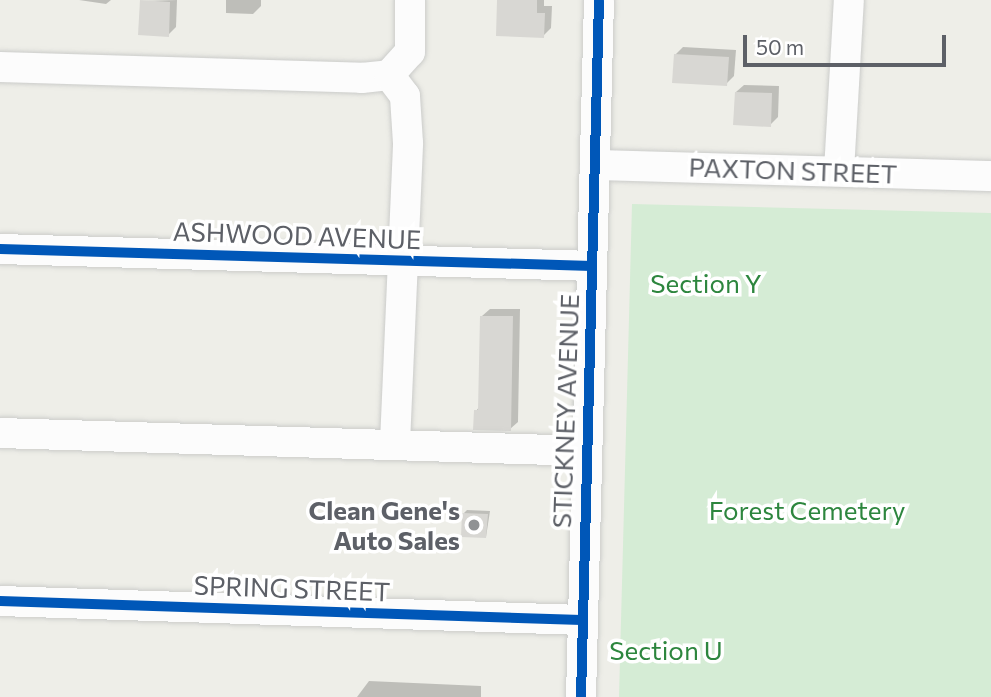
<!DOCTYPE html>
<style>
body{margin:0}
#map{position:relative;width:991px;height:697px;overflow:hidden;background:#eeeee8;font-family:Commissioner,sans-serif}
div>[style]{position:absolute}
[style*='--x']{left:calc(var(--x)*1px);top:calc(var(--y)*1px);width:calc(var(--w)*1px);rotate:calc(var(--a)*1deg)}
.green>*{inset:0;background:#d5ecd5}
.shadow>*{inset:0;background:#0003}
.building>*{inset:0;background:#d8d7d3}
.roads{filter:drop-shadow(0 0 2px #cbccca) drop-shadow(0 0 2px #cbccca)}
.minor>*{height:30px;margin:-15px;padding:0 15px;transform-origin:15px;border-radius:15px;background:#fcfcfc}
.cycleway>*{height:10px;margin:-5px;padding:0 5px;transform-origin:5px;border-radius:5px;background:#0057b8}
.dots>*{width:19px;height:19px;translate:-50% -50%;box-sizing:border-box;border:4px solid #fff;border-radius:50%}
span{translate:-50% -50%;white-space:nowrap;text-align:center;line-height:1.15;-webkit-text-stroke:7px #fff;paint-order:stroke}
.street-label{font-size:26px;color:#5d6067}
.park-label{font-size:26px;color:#2d863e}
.poi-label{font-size:26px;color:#5d6067;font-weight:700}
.right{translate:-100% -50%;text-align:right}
.scale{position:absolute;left:743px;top:35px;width:203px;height:32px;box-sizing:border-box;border:4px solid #5d6067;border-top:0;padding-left:9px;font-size:21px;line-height:24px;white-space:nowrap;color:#5d6067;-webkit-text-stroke:5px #fff;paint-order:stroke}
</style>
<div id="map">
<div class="green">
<i style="clip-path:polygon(632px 204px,991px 213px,991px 697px,619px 697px)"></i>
</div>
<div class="shadow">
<i style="clip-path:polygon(79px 0,111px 0,106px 4px)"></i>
<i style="clip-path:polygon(177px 0,176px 27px,168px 35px,141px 1px)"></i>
<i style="clip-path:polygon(226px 0,261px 0,261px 6px,253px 14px,226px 13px)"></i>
<i style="clip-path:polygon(499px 0,544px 0,544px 6px,552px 6px,551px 28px,543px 36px)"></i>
<i style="clip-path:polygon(683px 47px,736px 50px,734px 76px,726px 84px,675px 55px)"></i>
<i style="clip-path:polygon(744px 85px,779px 86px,778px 117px,770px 125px,736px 92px)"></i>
<i style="clip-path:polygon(490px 309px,520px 309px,518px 422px,510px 429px,476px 411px,480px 406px,482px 316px)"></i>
<i style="clip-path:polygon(467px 510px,490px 511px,486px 537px,464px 513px)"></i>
<i style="clip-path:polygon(369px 681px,481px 686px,481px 697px,357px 697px)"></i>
</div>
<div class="building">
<i style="clip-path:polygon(140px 0,170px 2px,169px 37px,138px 35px)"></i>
<i style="clip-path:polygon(497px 0,537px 0,537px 13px,545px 13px,544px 38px,496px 36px)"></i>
<i style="clip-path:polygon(674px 54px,729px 57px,727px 86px,672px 83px)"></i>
<i style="clip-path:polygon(735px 92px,772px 93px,771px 127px,733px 125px)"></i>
<i style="clip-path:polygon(480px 316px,513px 316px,511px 431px,473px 430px,474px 410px,478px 410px)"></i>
<i style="clip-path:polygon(462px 513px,488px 514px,486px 538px,461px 537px)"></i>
</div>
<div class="roads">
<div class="minor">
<i style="--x:0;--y:67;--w:362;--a:1.7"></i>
<i style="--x:362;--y:78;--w:27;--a:-6"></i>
<i style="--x:595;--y:165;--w:396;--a:1.6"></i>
<i style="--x:839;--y:171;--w:171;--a:-86.7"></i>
<i style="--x:0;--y:249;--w:592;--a:1.64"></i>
<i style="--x:0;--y:433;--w:587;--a:1.76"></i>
<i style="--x:395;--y:443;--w:300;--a:-87.5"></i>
<i style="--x:408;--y:143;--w:47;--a:-93.7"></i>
<i style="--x:405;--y:96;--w:26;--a:-127"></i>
<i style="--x:389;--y:75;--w:31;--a:-48"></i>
<i style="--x:410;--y:52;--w:52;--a:-90"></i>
<i style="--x:0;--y:601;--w:582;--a:1.87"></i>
<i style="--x:581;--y:697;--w:697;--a:-88.52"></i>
</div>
</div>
<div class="cycleway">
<i style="--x:0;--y:249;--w:592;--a:1.64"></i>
<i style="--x:0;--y:601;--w:582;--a:1.87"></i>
<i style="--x:581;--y:697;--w:697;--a:-88.52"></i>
</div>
<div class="dots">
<i style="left:474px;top:525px;background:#909294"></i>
</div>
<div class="street-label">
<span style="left:793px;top:170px;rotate:2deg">PAXTON STREET</span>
<span style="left:297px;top:235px;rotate:2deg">ASHWOOD AVENUE</span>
<span style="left:565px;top:411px;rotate:-88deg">STICKNEY AVENUE</span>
<span style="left:292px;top:588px;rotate:2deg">SPRING STREET</span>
</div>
<div class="park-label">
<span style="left:706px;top:283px">Section Y</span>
<span style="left:807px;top:510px">Forest Cemetery</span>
<span style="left:666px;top:650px">Section U</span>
</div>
<div class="poi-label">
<span class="right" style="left:460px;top:525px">Clean Gene's<br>Auto Sales</span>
</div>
<div class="scale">50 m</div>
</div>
